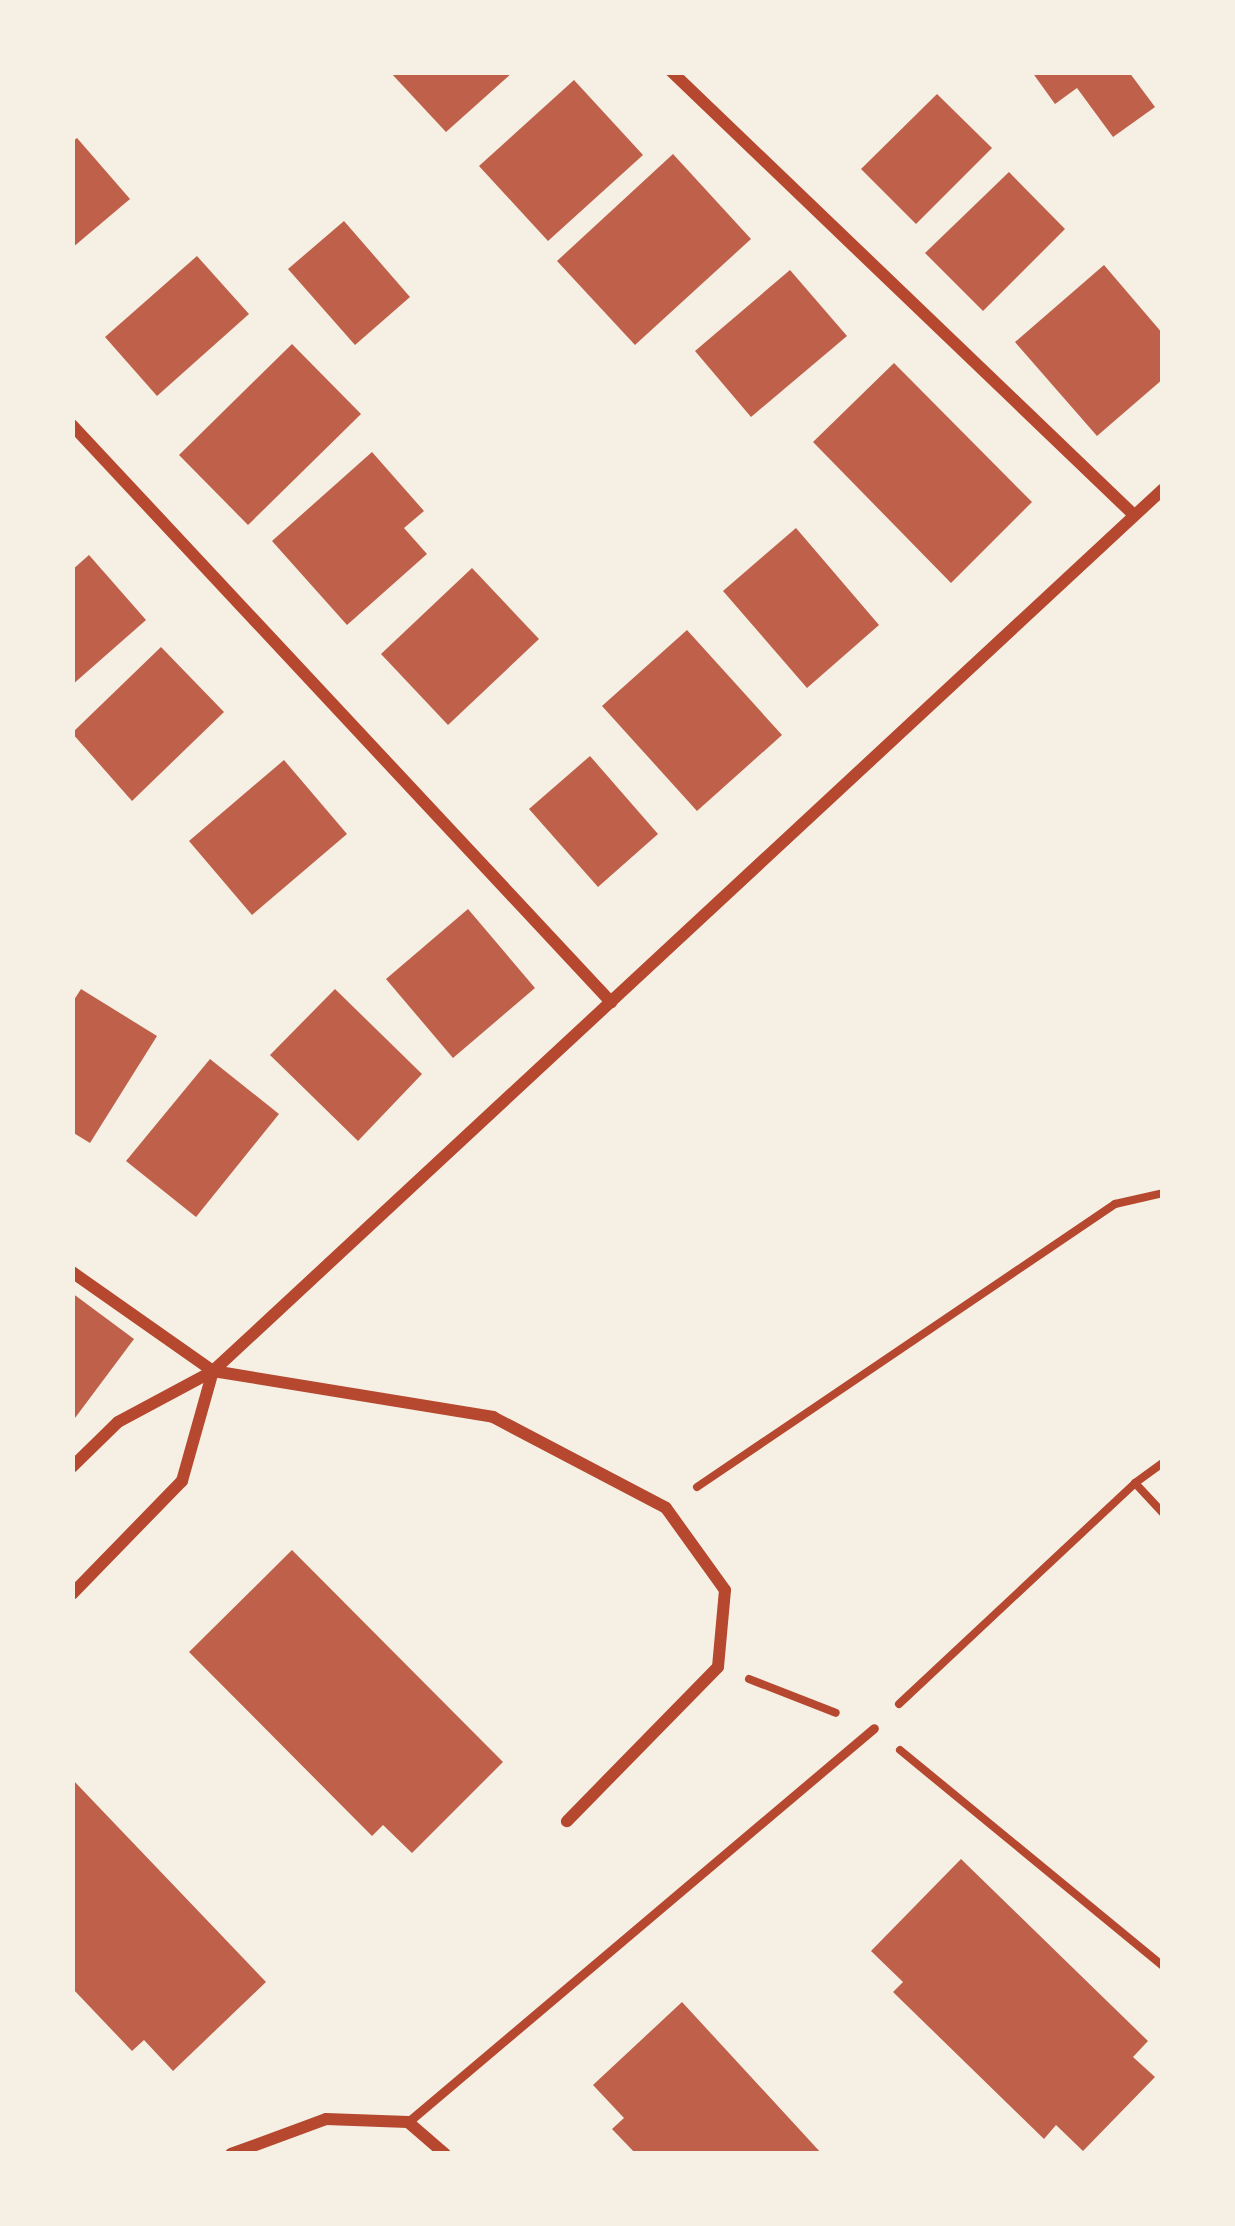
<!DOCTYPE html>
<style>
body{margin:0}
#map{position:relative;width:1235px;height:2226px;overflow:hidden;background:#f6efe4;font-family:Raleway,sans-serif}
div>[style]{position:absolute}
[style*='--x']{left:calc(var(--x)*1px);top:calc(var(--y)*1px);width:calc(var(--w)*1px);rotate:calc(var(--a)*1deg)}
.building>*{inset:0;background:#bf614a}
.path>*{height:8px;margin:-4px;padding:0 4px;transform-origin:4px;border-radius:4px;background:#b5482f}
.service>*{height:9px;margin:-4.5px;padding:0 4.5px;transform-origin:4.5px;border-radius:4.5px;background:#b5482f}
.minor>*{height:12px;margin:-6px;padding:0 6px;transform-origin:6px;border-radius:6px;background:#b5482f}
span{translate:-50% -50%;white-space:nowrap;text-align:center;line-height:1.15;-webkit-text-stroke:9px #f6efe4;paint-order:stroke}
.frame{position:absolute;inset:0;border:75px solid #f6efe4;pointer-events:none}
</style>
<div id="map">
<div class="building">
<i style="clip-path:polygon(390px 72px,513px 72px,446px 132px)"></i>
<i style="clip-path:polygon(1032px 72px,1129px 72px,1155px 107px,1113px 137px,1077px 88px,1055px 104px)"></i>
<i style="clip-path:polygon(574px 80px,643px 155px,548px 241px,479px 166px)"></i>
<i style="clip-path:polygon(937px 94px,992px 148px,916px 224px,861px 169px)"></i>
<i style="clip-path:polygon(77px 138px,130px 199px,72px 248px,72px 142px)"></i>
<i style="clip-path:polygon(673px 154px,751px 239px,635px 345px,557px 261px)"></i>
<i style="clip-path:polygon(1009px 172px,1065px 229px,983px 311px,925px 253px)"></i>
<i style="clip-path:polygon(344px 221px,410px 297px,355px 345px,288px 269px)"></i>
<i style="clip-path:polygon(197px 256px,249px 314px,157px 396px,105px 337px)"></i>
<i style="clip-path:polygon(1104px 265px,1163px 334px,1163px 379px,1097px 436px,1015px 342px)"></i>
<i style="clip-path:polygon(790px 270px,847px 336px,751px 417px,695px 351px)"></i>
<i style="clip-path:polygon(292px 344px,361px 414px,248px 525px,179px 455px)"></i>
<i style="clip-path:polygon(894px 363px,1032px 502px,951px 583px,813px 442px)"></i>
<i style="clip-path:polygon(372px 452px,424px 511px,404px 528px,427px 554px,347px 625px,272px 541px)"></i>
<i style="clip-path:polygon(796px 528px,879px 625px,807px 688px,723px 591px)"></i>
<i style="clip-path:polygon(89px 555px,146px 620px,72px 685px,72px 570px)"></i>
<i style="clip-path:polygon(472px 568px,539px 639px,448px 725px,381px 654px)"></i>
<i style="clip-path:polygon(687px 630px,782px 735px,697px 811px,602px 706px)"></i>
<i style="clip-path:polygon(161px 647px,224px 712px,132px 801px,72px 733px)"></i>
<i style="clip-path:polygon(590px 756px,658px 834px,598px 887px,529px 809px)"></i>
<i style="clip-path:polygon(284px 760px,347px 834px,252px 915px,189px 841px)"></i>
<i style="clip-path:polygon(468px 909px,535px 988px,453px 1058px,386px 979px)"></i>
<i style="clip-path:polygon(81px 989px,157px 1036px,90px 1143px,72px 1132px,72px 1003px)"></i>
<i style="clip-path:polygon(335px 989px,422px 1074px,358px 1141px,270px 1055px)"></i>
<i style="clip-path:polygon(210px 1059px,279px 1114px,196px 1217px,126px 1161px)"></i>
<i style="clip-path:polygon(72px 1293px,134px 1339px,72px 1422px)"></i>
<i style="clip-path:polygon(292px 1550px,503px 1762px,412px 1853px,383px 1825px,372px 1836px,189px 1652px)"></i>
<i style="clip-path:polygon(72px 1779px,266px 1982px,173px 2071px,144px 2040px,132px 2051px,72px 1988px)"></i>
<i style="clip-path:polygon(961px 1859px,1148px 2041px,1133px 2057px,1155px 2077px,1083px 2151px,1056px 2125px,1044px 2139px,893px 1992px,903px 1982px,871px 1951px)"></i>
<i style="clip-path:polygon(682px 2002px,822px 2154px,636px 2154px,612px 2129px,624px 2118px,593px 2085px)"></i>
</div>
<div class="path">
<i style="--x:1135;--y:1483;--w:34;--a:-36"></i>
<i style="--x:697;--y:1487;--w:505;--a:-34.1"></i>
<i style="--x:1115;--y:1204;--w:49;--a:-12.9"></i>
<i style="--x:749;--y:1679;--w:93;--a:21.3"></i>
<i style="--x:899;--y:1704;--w:323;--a:-43.1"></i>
<i style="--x:1135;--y:1483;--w:41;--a:47"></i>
<i style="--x:900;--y:1750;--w:340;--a:39.4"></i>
</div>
<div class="service">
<i style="--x:408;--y:2122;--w:610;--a:-40.21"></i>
</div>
<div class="minor">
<i style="--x:672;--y:72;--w:640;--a:43.8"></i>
<i style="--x:72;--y:425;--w:790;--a:46.95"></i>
<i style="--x:72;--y:1272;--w:172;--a:35.1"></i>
<i style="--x:213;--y:1371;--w:284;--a:9.3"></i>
<i style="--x:493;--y:1417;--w:195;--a:27.7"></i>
<i style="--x:666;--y:1508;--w:101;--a:54.3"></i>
<i style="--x:725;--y:1590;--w:77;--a:95.2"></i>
<i style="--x:718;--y:1667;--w:216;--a:134.4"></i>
<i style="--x:72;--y:1467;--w:64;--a:-44.4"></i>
<i style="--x:118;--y:1422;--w:108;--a:-28.2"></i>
<i style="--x:213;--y:1371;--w:1296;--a:-42.87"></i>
<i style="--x:72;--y:1594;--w:158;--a:-45.8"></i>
<i style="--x:182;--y:1481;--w:114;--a:-74.3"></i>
<i style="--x:231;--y:2154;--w:101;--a:-20.2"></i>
<i style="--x:326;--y:2119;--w:82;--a:2.1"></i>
<i style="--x:408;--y:2122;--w:49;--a:40.9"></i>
</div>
<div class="frame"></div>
</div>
